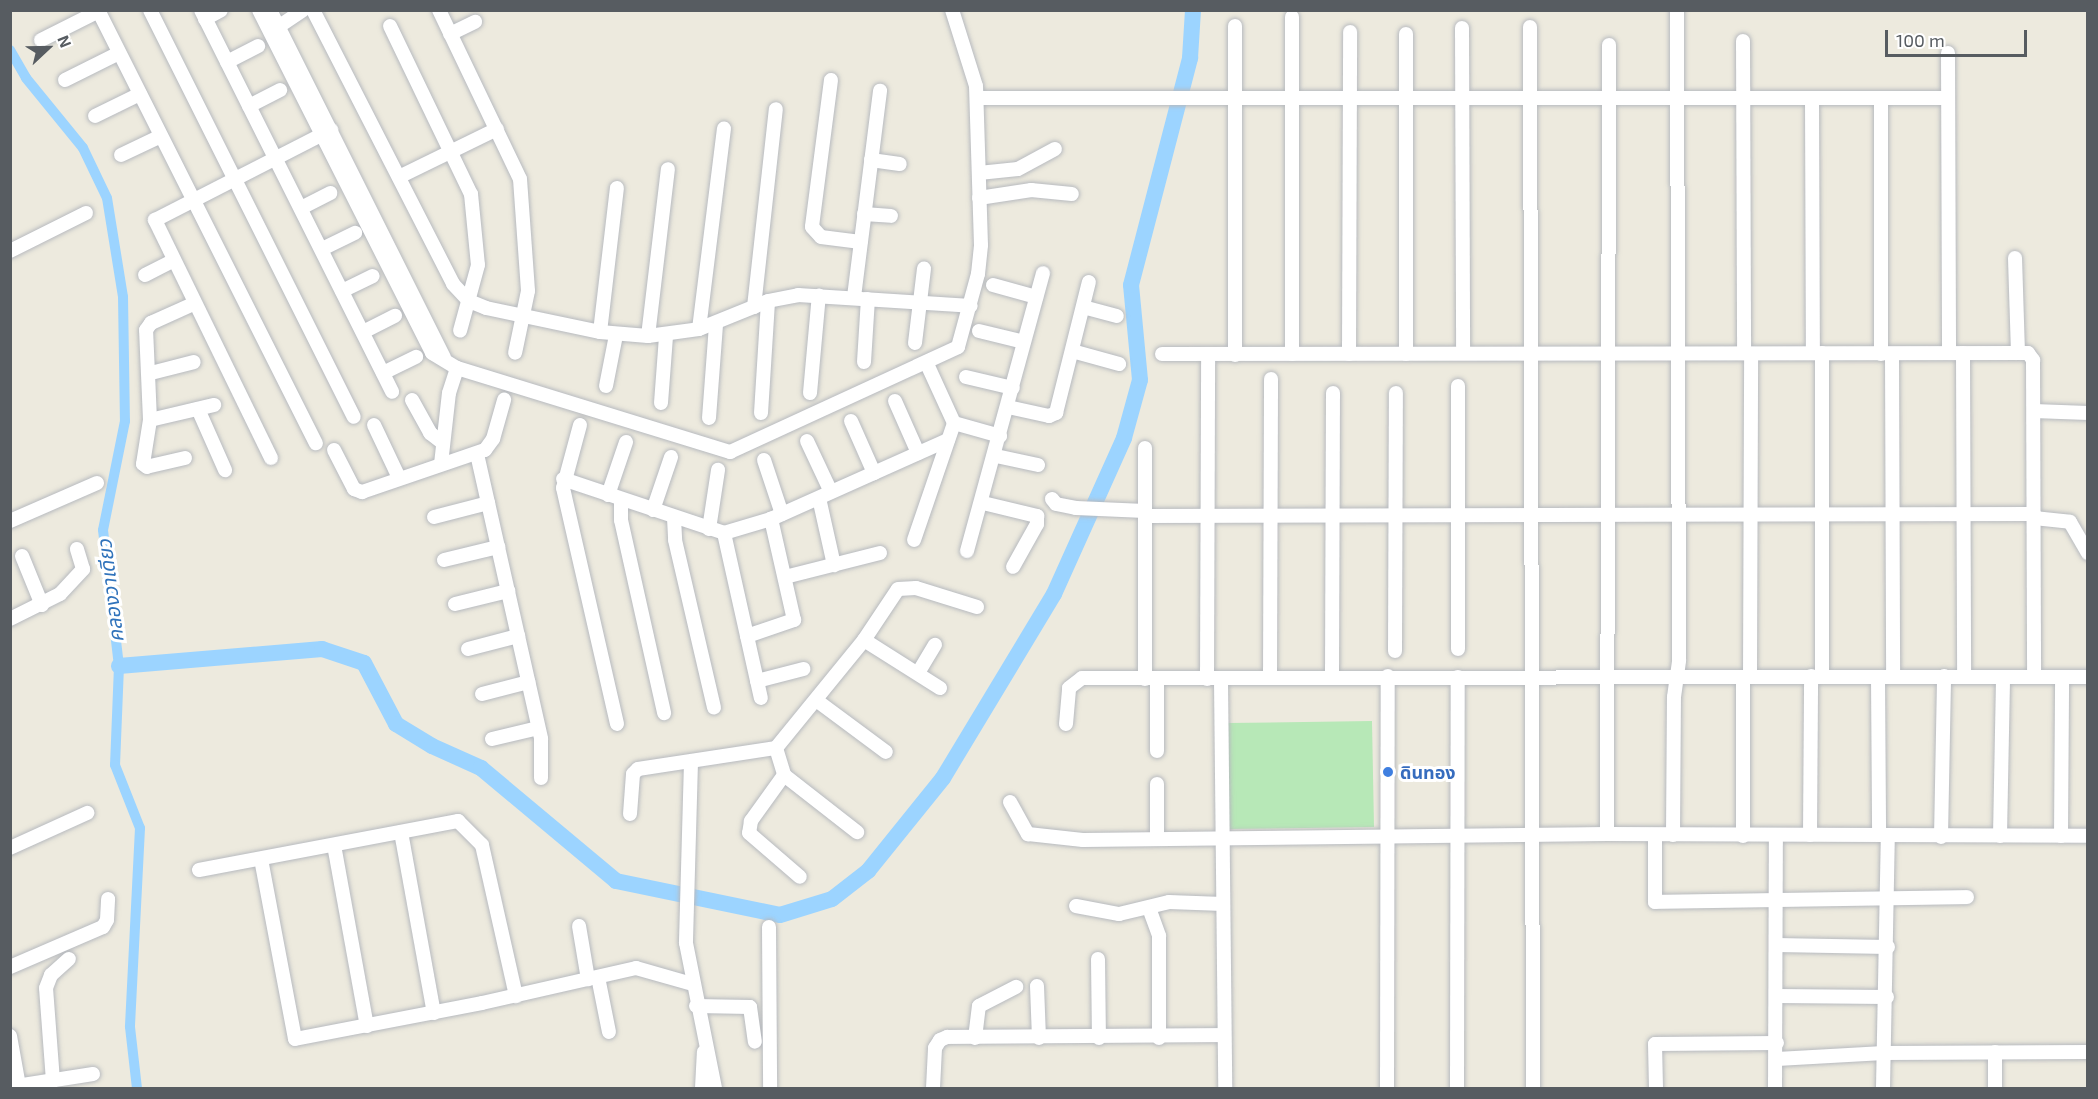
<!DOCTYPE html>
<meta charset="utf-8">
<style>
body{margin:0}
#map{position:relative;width:2098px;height:1099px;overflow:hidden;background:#edeade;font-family:"Exo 2","Noto Sans Thai",sans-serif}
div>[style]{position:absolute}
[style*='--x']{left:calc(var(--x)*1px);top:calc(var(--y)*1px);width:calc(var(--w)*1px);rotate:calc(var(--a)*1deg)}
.green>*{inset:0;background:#b7e8b7}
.canal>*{height:10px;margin:-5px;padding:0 5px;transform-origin:5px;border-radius:5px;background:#9cd4ff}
.river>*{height:16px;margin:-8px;padding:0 8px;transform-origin:8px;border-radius:8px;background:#9cd4ff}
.roads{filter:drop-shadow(0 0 2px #b7babf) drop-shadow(0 0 2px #b7babf)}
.minor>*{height:14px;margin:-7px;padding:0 7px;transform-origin:7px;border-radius:7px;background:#fff}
.dots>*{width:16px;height:16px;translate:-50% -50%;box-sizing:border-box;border:3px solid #fff;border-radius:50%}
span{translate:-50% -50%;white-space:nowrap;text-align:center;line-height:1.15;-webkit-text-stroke:6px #fff;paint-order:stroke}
.shop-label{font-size:18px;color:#366cbe;font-weight:700}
.left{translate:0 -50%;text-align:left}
.water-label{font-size:20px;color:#3073bb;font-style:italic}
.frame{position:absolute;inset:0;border:12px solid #575c61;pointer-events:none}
.north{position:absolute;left:18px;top:18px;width:60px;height:60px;-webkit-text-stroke:4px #fff;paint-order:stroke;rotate:68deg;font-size:16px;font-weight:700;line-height:24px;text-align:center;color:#575c61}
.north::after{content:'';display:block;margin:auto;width:21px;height:27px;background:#575c61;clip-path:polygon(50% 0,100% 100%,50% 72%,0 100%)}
.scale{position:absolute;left:1885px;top:30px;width:142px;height:27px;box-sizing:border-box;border:3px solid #575c61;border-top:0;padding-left:8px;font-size:18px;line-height:21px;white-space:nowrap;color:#575c61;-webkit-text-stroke:4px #fff;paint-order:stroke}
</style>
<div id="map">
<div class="green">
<i style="clip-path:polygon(1372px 721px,1374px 827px,1229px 829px,1227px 723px)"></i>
</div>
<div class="canal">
<i style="--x:10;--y:50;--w:32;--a:60"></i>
<i style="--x:26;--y:78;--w:90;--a:50.8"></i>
<i style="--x:83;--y:148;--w:55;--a:64.4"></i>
<i style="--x:107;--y:198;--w:100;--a:80.8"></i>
<i style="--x:123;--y:297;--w:124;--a:89.1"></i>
<i style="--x:125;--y:421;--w:111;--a:101.4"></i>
<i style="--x:103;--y:530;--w:137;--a:83.3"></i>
<i style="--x:119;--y:666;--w:99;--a:92.3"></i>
<i style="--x:115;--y:765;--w:68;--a:68.4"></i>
<i style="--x:140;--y:828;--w:199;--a:92.9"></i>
<i style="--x:130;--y:1027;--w:61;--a:83.5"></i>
</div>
<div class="river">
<i style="--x:119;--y:666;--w:204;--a:-4.8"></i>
<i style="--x:322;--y:649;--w:44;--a:18.4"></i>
<i style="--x:364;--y:663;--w:69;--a:62.3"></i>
<i style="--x:396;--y:724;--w:42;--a:31.4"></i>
<i style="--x:432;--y:746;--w:54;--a:24.2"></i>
<i style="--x:481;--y:768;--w:176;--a:39.9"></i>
<i style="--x:616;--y:881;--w:167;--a:11.7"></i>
<i style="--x:780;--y:915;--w:54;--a:-17.1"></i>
<i style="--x:832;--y:899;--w:46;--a:-37.9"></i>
<i style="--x:868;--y:871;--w:119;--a:-51.1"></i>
<i style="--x:943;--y:778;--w:215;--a:-58.9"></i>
<i style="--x:1054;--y:594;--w:171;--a:-65.8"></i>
<i style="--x:1124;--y:438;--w:60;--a:-74.6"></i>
<i style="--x:1140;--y:380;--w:95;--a:-95.4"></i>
<i style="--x:1131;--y:285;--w:235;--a:-75.4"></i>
<i style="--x:1190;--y:58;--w:48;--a:-86.4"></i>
</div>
<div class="roads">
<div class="minor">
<i style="--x:98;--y:10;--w:485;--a:63.3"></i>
<i style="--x:150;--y:10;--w:455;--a:63.4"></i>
<i style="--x:201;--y:10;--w:427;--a:63.4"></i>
<i style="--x:259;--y:10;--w:384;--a:63.2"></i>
<i style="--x:432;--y:353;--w:29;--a:31"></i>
<i style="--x:457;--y:368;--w:286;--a:17.1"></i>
<i style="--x:730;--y:452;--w:251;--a:-24.7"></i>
<i style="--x:958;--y:347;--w:76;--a:-74.7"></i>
<i style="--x:978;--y:274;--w:29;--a:-84"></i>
<i style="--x:981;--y:245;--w:159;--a:-91.8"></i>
<i style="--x:976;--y:86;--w:80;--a:-107.5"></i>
<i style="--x:270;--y:10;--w:389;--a:63.4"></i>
<i style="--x:313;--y:10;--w:308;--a:62.9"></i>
<i style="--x:453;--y:284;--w:23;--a:47"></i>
<i style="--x:469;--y:301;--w:18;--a:22"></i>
<i style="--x:486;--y:308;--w:116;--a:11.9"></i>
<i style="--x:600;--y:332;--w:48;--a:4.8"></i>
<i style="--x:648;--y:336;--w:51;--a:-7.8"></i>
<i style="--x:699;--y:329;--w:74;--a:-22.1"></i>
<i style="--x:768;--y:301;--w:31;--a:-11"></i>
<i style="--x:798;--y:295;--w:173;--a:3.6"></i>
<i style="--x:439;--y:10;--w:187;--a:64.4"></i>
<i style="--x:520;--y:179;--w:112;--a:85.9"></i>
<i style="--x:528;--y:291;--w:63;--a:101.8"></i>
<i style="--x:205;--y:19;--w:18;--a:-29"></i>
<i style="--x:390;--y:26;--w:187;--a:64.3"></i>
<i style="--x:471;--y:194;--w:71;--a:84.4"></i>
<i style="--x:478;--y:265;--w:68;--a:105.3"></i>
<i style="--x:278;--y:27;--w:30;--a:-34"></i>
<i style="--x:1530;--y:27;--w:1061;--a:89.84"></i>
<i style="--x:1462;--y:28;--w:325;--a:89.8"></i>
<i style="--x:450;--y:34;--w:28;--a:-26"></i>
<i style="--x:1406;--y:34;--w:320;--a:90"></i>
<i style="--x:41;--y:40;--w:65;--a:-26.6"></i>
<i style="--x:1743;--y:41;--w:312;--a:89.8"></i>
<i style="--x:1948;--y:53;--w:300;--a:89.8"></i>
<i style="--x:227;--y:62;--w:35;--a:-27"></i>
<i style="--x:65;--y:80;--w:60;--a:-26.6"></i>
<i style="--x:831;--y:80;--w:148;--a:97.4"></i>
<i style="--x:812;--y:227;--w:13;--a:48"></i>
<i style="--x:821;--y:237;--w:40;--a:7.1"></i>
<i style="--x:977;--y:98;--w:971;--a:0"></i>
<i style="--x:1812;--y:98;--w:255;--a:89.8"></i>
<i style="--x:1881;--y:98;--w:256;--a:90"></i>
<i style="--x:249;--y:106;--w:35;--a:-27"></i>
<i style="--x:95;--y:116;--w:50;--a:-26.1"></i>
<i style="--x:121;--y:155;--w:44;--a:-25.4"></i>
<i style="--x:871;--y:160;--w:29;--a:8"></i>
<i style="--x:979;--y:173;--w:39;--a:-6"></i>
<i style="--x:1018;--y:169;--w:42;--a:-28.4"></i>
<i style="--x:399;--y:177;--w:109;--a:-26.1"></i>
<i style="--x:979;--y:198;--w:53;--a:-8.7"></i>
<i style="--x:1031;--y:190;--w:41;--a:5.6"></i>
<i style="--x:301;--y:208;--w:33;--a:-27"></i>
<i style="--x:864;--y:214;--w:27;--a:4"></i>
<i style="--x:322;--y:249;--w:37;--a:-26"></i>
<i style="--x:10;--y:251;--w:85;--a:-26.6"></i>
<i style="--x:2015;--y:258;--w:95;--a:88.2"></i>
<i style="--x:145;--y:275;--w:30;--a:-27"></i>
<i style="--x:993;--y:285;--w:45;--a:15.6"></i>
<i style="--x:342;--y:291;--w:34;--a:-26"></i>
<i style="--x:854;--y:297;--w:208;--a:-82.8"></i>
<i style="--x:754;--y:307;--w:199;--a:-83.7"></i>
<i style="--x:1083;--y:307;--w:35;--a:15"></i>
<i style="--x:699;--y:329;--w:202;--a:-82.9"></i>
<i style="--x:979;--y:331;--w:46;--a:13.7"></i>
<i style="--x:363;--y:332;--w:36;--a:-27"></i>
<i style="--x:600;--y:332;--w:145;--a:-83.3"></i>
<i style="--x:648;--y:336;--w:168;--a:-83.2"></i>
<i style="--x:915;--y:343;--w:75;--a:-83.1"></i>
<i style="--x:1072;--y:351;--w:49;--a:15.5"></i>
<i style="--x:1822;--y:353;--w:323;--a:90"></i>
<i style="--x:1963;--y:353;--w:323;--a:89.8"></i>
<i style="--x:1162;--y:354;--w:866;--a:-0.07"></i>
<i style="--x:2028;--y:353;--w:9;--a:54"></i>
<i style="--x:2033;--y:360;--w:316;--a:89.8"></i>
<i style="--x:1292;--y:354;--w:337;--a:-90"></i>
<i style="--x:1349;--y:354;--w:322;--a:-89.8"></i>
<i style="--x:1892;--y:354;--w:322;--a:89.8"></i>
<i style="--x:1235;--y:355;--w:329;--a:-90"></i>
<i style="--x:864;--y:362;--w:63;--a:-86.4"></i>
<i style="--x:927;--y:364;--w:65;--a:65.4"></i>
<i style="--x:954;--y:423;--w:48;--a:15.8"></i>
<i style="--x:151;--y:373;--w:44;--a:-14.3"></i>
<i style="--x:383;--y:373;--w:37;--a:-26"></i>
<i style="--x:966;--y:377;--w:48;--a:13.2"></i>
<i style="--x:606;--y:386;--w:52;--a:-78.9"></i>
<i style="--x:810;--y:393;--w:98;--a:-84.8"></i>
<i style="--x:412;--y:400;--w:38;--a:61"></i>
<i style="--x:430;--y:433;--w:16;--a:38"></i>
<i style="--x:895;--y:401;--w:57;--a:66.1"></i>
<i style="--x:661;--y:403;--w:67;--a:-85.7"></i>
<i style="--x:1008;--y:407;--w:42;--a:12.4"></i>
<i style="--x:1049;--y:416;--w:8;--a:-23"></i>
<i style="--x:1056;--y:413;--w:135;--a:-75.9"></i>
<i style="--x:198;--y:409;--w:67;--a:66.1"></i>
<i style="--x:2034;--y:411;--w:54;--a:2.1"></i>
<i style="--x:761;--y:413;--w:112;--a:-86.4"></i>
<i style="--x:709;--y:418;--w:94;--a:-85.7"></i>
<i style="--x:150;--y:420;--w:66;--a:-13.2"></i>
<i style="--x:851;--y:421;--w:57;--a:66.1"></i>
<i style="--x:374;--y:425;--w:59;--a:64.7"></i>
<i style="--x:580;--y:425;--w:65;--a:105.1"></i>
<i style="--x:563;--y:488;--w:242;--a:77.1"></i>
<i style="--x:807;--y:441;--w:56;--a:64.8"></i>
<i style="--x:1145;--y:448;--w:231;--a:90"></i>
<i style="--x:334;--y:450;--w:44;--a:62.9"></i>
<i style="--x:354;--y:489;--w:9;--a:21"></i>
<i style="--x:362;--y:492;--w:130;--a:-18.9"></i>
<i style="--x:485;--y:450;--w:14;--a:-54"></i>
<i style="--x:493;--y:439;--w:41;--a:-74.2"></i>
<i style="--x:477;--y:454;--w:292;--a:77.3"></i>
<i style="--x:541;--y:739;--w:39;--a:90"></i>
<i style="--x:996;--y:456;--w:43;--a:12.1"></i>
<i style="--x:185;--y:458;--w:39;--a:167"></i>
<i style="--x:147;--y:467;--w:5;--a:-143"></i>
<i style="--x:143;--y:464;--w:45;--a:-81"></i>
<i style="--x:150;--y:420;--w:90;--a:-92.5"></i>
<i style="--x:146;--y:330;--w:9;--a:-54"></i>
<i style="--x:151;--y:323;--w:46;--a:-24.3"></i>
<i style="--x:271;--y:458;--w:265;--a:-116"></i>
<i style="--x:155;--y:220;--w:198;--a:-27.1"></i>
<i style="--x:764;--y:460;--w:57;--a:71.6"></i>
<i style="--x:441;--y:464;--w:71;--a:-83.6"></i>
<i style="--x:449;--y:393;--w:26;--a:-72"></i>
<i style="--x:563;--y:479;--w:170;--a:18.5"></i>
<i style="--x:724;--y:533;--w:49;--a:-16.6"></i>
<i style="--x:771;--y:519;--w:194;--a:-24.1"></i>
<i style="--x:608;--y:495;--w:56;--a:-71.2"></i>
<i style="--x:819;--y:498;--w:69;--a:77.4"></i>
<i style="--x:1052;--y:499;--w:6;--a:51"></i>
<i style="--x:1056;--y:504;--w:20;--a:11"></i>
<i style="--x:1076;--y:508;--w:69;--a:2.5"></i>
<i style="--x:621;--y:500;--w:20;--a:90"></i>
<i style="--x:621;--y:520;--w:198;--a:77.4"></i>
<i style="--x:983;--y:503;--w:56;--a:13.5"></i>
<i style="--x:1037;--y:516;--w:8;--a:90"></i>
<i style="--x:1037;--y:524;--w:49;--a:119.2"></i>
<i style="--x:653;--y:510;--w:56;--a:-71.2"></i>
<i style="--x:1145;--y:516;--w:889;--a:-0.13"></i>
<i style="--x:434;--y:517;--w:56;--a:-14.5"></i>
<i style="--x:674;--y:518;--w:22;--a:87"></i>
<i style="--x:675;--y:540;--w:172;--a:76.9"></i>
<i style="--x:2034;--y:518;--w:36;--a:6"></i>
<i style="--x:2070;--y:522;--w:36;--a:60"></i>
<i style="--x:10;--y:521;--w:95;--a:-23.6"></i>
<i style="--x:709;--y:529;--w:60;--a:-81.3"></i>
<i style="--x:724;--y:533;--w:169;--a:77.4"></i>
<i style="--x:914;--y:540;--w:124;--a:-71.1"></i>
<i style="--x:967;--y:551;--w:288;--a:-74.7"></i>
<i style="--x:22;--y:556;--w:53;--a:67.8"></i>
<i style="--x:444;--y:560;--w:56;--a:-13.5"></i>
<i style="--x:785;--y:577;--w:98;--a:-14.2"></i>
<i style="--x:455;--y:604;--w:55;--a:-13.8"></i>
<i style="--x:10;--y:619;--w:56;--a:-26.6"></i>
<i style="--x:60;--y:594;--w:34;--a:-47"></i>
<i style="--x:83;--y:569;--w:21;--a:-107"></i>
<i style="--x:747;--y:636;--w:50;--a:-18.8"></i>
<i style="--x:794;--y:620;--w:104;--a:-102.8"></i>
<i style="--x:864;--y:640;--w:90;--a:32.3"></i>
<i style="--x:468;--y:649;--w:52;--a:-14.6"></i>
<i style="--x:1458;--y:649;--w:263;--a:-90"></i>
<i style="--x:1395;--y:651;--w:258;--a:-89.8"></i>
<i style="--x:918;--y:673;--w:33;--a:-59"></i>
<i style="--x:1332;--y:676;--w:283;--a:-89.8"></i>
<i style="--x:1270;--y:677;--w:298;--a:-89.8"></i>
<i style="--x:1750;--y:677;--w:323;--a:-89.8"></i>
<i style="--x:1878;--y:677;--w:158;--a:89.6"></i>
<i style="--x:1743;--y:678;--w:158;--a:90"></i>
<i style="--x:1207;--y:679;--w:324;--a:-89.8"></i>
<i style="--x:1221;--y:680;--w:408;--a:89.4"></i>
<i style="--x:757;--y:681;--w:48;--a:-14.6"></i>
<i style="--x:482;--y:694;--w:48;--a:-14.6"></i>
<i style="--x:816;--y:700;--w:87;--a:36.6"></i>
<i style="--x:1066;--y:724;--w:36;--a:-85"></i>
<i style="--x:1069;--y:688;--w:16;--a:-38"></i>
<i style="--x:1082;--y:678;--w:1006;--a:-0.06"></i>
<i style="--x:492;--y:739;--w:47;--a:-13.4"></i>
<i style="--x:776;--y:748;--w:28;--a:73"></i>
<i style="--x:784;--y:775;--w:93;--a:38"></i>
<i style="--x:1157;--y:751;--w:72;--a:-90"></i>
<i style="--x:691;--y:762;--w:181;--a:91.6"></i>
<i style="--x:686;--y:943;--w:148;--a:78.7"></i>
<i style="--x:784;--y:775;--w:57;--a:125.7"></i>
<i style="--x:751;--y:821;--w:12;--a:99"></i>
<i style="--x:749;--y:833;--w:67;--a:40.8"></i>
<i style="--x:1010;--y:802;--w:37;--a:61"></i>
<i style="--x:1028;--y:834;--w:55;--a:6.2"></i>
<i style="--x:1083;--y:840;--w:524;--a:-0.66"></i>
<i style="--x:1607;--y:834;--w:481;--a:0.2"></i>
<i style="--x:630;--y:814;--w:40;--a:-85.7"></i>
<i style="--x:633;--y:774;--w:7;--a:-45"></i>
<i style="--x:638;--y:769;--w:140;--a:-8.7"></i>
<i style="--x:776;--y:748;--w:139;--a:-50.8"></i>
<i style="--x:864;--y:640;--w:61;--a:-56.3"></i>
<i style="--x:898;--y:589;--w:18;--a:-3"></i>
<i style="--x:916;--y:588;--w:64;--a:17.3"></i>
<i style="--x:401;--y:832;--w:184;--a:79.7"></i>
<i style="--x:1607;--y:834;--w:789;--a:-89.85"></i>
<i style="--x:1655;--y:835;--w:67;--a:90"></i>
<i style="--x:1655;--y:902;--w:312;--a:-0.9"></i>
<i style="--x:1673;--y:835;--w:138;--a:-89.6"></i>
<i style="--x:1674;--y:697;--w:37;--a:-82"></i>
<i style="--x:1679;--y:660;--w:650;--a:-90.18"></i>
<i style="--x:1810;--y:835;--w:159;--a:-89.6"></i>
<i style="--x:2000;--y:836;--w:159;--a:-88.9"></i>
<i style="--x:2061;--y:836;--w:159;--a:-89.6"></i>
<i style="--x:1941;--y:837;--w:161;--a:-88.9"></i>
<i style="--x:1157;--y:839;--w:55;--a:-90"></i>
<i style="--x:334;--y:845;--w:184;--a:79.7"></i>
<i style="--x:10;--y:848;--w:85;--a:-24.4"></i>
<i style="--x:261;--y:859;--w:183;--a:79.3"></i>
<i style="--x:295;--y:1039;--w:190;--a:-10.9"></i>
<i style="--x:482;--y:1003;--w:158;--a:-12.8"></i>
<i style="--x:636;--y:968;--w:58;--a:15.9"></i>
<i style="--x:199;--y:870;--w:264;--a:-10.7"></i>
<i style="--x:458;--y:821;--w:34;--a:45"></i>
<i style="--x:482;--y:845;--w:155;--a:77.3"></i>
<i style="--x:1076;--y:906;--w:44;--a:10.5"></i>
<i style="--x:1119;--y:914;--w:51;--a:-13.5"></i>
<i style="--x:1169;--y:902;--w:54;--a:2.1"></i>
<i style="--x:1149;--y:908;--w:30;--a:70"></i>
<i style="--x:1159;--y:936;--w:102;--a:90"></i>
<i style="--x:579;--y:926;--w:54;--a:80.4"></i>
<i style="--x:769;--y:927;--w:161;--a:89.6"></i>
<i style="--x:1776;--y:945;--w:112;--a:1"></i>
<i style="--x:1098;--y:959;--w:79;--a:89.3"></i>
<i style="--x:10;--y:967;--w:101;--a:-23.3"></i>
<i style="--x:103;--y:927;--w:8;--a:-60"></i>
<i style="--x:107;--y:920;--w:21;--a:-87"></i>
<i style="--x:598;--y:977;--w:56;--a:78.7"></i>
<i style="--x:1037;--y:986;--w:52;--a:87.8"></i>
<i style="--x:1776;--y:996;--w:111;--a:0.5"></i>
<i style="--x:696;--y:1006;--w:54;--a:1.1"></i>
<i style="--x:750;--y:1007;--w:35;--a:82"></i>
<i style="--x:10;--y:1036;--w:51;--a:79.8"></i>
<i style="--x:975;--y:1038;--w:32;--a:-83"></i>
<i style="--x:979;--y:1006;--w:42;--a:-27.2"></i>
<i style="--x:1777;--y:1059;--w:107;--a:-3.2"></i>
<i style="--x:1884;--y:1053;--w:204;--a:-0.3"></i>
<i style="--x:53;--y:1081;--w:93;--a:-94.3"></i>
<i style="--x:46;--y:988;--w:14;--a:-69"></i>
<i style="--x:51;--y:975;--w:24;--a:-42"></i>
<i style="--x:10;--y:1087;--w:84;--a:-8.9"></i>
<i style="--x:702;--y:1088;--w:36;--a:-87"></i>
<i style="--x:933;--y:1088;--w:40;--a:-87.1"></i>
<i style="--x:935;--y:1048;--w:9;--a:-58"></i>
<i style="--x:940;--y:1040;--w:8;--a:-23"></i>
<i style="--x:947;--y:1037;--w:277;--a:-0.4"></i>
<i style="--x:1387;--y:1088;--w:412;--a:-89.9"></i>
<i style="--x:1457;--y:1088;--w:411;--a:-89.9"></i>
<i style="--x:1656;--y:1088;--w:44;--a:-91.3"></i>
<i style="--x:1655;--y:1044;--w:122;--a:-0.5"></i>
<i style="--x:1775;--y:1088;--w:253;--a:-89.8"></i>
<i style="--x:1883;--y:1088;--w:253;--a:-88.9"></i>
<i style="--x:1995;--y:1088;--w:36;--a:-90"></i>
</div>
</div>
<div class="dots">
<i style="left:1388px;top:772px;background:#3f7fe0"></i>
</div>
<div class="shop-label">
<span class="left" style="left:1400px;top:772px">ดินทอง</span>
</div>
<div class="water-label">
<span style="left:110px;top:591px;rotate:-97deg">คลองวาเดียว</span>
</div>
<div class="frame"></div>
<div class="north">N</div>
<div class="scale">100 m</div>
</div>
